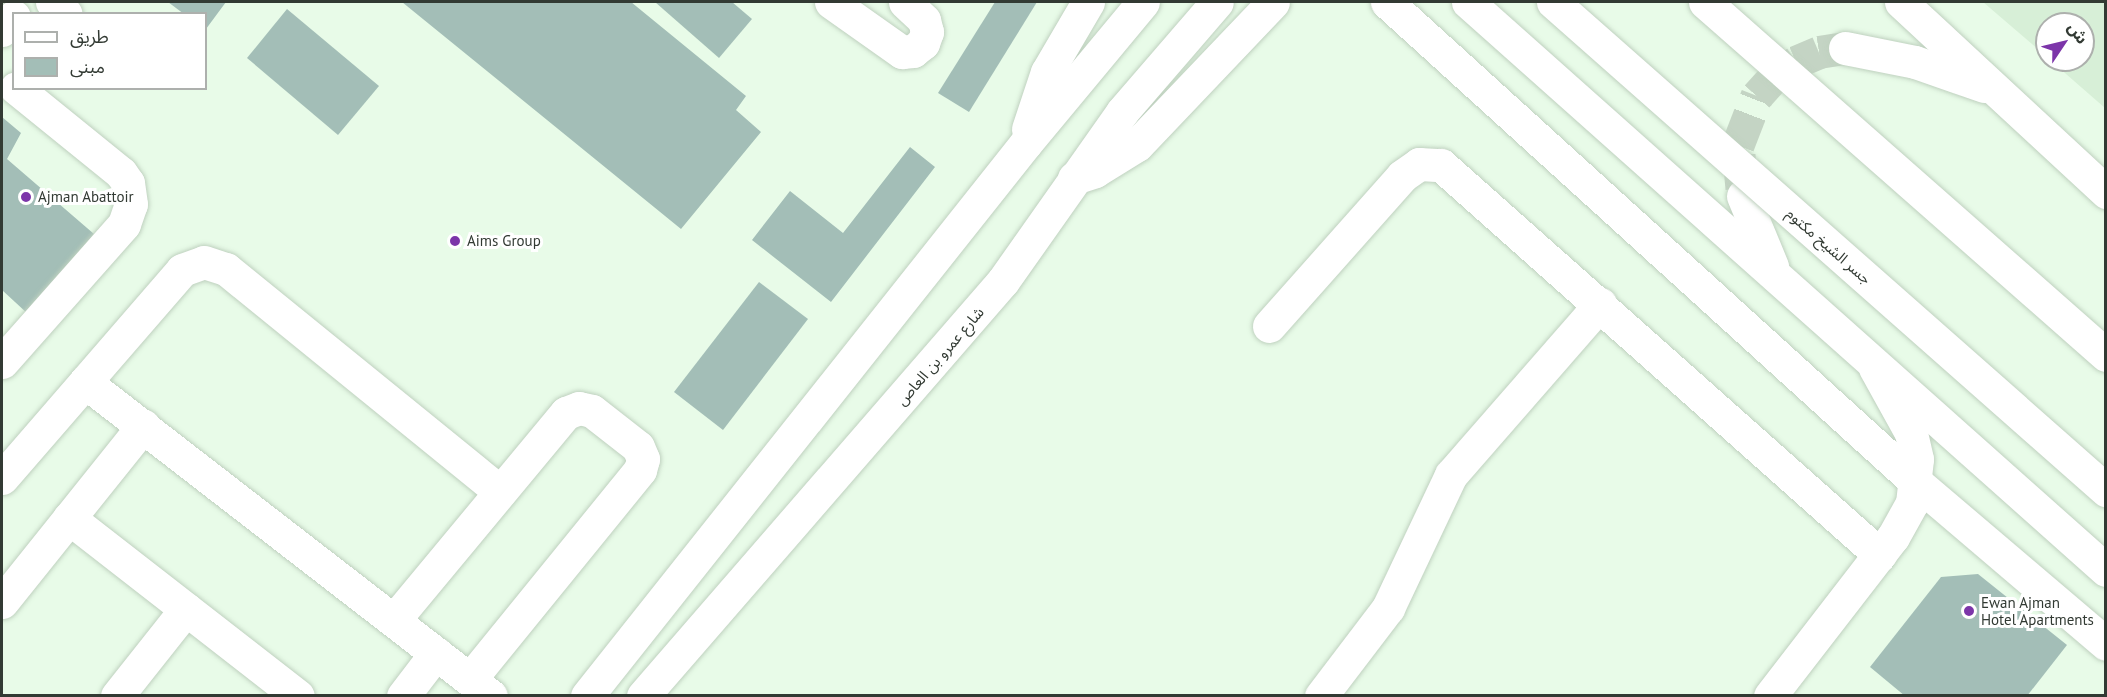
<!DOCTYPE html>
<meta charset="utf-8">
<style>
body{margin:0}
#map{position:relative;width:2107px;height:697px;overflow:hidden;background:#e8fbe8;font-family:"PT Sans","Noto Sans Arabic",sans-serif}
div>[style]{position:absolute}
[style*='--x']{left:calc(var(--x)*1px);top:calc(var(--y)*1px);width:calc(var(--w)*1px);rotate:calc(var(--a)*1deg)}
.built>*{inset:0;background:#d7efd7}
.building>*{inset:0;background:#a3beb7}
.major-tunnel>*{height:33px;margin-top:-16.5px;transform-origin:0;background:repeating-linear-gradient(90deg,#c4d4c4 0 33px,transparent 0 49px)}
.roads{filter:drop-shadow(0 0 2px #bfd1bf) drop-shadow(0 0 2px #bfd1bf)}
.minor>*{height:33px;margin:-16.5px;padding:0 16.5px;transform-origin:16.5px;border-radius:16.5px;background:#fff}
.major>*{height:33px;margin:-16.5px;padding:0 16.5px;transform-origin:16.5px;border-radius:16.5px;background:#fff}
.bridges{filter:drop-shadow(0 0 2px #bfd1bf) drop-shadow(0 0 2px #bfd1bf)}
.major-bridge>*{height:33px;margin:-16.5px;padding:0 16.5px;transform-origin:16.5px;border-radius:16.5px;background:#fff}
.dots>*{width:16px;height:16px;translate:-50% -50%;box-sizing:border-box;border:3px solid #fff;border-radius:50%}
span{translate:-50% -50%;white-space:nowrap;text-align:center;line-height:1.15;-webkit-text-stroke:6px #fff;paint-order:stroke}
.poi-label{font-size:15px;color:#323a33}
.left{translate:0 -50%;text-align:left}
.street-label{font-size:15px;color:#323a33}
.frame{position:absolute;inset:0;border:3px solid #323a33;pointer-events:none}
.legend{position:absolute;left:12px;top:12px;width:195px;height:78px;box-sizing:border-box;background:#fff;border:2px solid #adb0ad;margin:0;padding:8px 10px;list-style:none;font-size:18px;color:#323a33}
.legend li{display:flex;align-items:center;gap:12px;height:30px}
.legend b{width:30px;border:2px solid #adb0ad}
.north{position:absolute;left:2035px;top:12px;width:60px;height:60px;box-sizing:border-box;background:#fff;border:2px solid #adb0ad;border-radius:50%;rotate:55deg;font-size:16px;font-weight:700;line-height:24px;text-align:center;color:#323a33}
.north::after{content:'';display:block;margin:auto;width:21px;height:27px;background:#7c35a9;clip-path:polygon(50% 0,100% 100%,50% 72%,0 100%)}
</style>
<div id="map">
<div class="built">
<i style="clip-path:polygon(1983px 2px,2105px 2px,2105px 108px,2050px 60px,2083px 60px,2083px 24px,2047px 24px,2047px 57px)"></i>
</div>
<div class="building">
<i style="clip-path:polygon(168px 2px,226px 2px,206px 29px,206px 14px,184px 14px)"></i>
<i style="clip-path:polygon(402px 2px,631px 2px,746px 96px,736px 110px,761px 132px,681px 229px)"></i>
<i style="clip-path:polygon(655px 2px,732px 2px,752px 19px,719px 58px)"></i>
<i style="clip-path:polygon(995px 2px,1037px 2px,969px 112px,938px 93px)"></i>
<i style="clip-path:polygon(287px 9px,379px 86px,338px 135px,247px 58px)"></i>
<i style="clip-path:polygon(2px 117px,21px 133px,7px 159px,94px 234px,28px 314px,2px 290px)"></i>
<i style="clip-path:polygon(910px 147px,935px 167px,831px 302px,752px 240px,790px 191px,843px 233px)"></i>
<i style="clip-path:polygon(759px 282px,808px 319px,723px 430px,674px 392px)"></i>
<i style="clip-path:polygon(1978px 574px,2067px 645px,2027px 696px,1905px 696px,1870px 667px,1941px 577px)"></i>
</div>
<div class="major-tunnel">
<i style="--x:1742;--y:188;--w:43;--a:-95.3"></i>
<i style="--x:1738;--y:145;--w:53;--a:-68.8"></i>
<i style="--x:1757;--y:96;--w:25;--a:-48"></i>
<i style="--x:1774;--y:77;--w:27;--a:-34"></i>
<i style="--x:1796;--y:62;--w:25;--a:-23"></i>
<i style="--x:1819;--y:52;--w:26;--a:-9"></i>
</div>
<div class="roads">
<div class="minor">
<i style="--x:52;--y:2;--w:18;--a:41"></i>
<i style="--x:831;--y:2;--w:87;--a:35.2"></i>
<i style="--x:902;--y:52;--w:11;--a:-5"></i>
<i style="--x:913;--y:51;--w:13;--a:-39"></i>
<i style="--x:923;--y:43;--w:12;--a:-70"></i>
<i style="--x:927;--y:32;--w:12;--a:-104"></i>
<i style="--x:924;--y:20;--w:26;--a:-137"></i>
<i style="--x:1387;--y:2;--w:716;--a:42.23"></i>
<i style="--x:1917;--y:483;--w:248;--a:40.4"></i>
<i style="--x:2;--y:30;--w:18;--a:-49"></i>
<i style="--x:1269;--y:326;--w:200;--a:-48.4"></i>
<i style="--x:1402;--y:176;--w:21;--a:-35"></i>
<i style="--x:1419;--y:164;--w:22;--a:3"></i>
<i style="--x:1441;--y:165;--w:587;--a:41.62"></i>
<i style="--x:2;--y:362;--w:184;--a:-48.5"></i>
<i style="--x:124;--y:224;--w:21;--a:-71"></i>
<i style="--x:131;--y:204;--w:21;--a:-98"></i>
<i style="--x:128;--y:183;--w:12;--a:-125"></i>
<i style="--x:121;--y:173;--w:135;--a:-141"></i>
<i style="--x:85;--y:382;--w:513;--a:37.72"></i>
<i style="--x:2;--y:478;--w:275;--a:-49.1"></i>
<i style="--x:182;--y:270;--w:23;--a:-20"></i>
<i style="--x:204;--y:262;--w:23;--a:18"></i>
<i style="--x:226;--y:269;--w:353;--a:39.1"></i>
<i style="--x:69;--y:518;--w:290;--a:37.9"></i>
<i style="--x:2;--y:602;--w:226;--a:-51.3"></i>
<i style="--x:394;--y:620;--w:269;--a:-50.3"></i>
<i style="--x:566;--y:413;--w:14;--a:-21"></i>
<i style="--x:579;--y:408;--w:13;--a:13"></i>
<i style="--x:592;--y:411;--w:58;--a:38"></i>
<i style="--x:638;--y:447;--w:13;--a:67"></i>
<i style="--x:643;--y:459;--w:11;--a:105"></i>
<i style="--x:640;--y:470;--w:269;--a:129.1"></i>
<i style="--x:117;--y:696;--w:111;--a:-51.6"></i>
<i style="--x:403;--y:696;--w:54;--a:-52.5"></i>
<i style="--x:1321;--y:696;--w:111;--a:-52.7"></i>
<i style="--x:1388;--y:608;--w:147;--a:-64.7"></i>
<i style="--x:1451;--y:475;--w:227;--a:-48.9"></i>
<i style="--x:1770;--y:696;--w:201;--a:-52.3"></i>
<i style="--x:1893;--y:537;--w:39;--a:-61"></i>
<i style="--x:1912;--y:503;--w:44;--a:-83.5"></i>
<i style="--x:1917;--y:459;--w:27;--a:-103"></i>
<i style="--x:1911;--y:433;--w:74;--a:-119"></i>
</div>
<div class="major">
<i style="--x:1468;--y:2;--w:854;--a:41.68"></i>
<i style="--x:1901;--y:2;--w:280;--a:42.8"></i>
<i style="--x:1845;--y:48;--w:71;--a:11.3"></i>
<i style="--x:1915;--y:62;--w:73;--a:19.2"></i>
<i style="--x:1028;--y:129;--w:60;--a:-71.6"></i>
<i style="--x:1047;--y:72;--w:81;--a:-59.6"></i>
<i style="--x:1074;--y:178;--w:22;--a:-18"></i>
<i style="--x:1095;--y:171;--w:49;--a:-31.8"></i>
<i style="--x:1137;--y:145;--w:197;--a:-46.4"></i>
<i style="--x:1743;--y:196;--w:76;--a:67.5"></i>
<i style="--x:587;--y:696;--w:706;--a:-51.56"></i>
<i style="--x:1026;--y:143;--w:183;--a:-50.3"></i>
<i style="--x:643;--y:696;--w:549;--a:-49.06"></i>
<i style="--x:1003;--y:281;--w:207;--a:-54.8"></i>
<i style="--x:1122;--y:112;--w:145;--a:-49.2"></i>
</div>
</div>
<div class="bridges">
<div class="major-bridge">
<i style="--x:1553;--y:2;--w:738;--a:41.43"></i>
<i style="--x:1705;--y:2;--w:534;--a:41.36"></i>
</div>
</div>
<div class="dots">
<i style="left:26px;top:197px;background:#7c35a9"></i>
<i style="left:455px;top:241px;background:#7c35a9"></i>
<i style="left:1969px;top:611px;background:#7c35a9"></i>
</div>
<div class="poi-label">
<span class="left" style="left:38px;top:197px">Ajman Abattoir</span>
<span class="left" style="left:467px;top:241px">Aims Group</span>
<span class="left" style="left:1981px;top:611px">Ewan Ajman<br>Hotel Apartments</span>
</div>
<div class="street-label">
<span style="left:1829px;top:246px;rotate:41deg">جسر الشيخ مكتوم</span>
<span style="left:940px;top:356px;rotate:-49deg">شارع عمرو بن العاص</span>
</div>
<div class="frame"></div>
<ul class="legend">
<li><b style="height:8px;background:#fff"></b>طريق</li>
<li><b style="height:16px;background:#a3beb7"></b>مبنى</li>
</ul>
<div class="north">ش</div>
</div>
